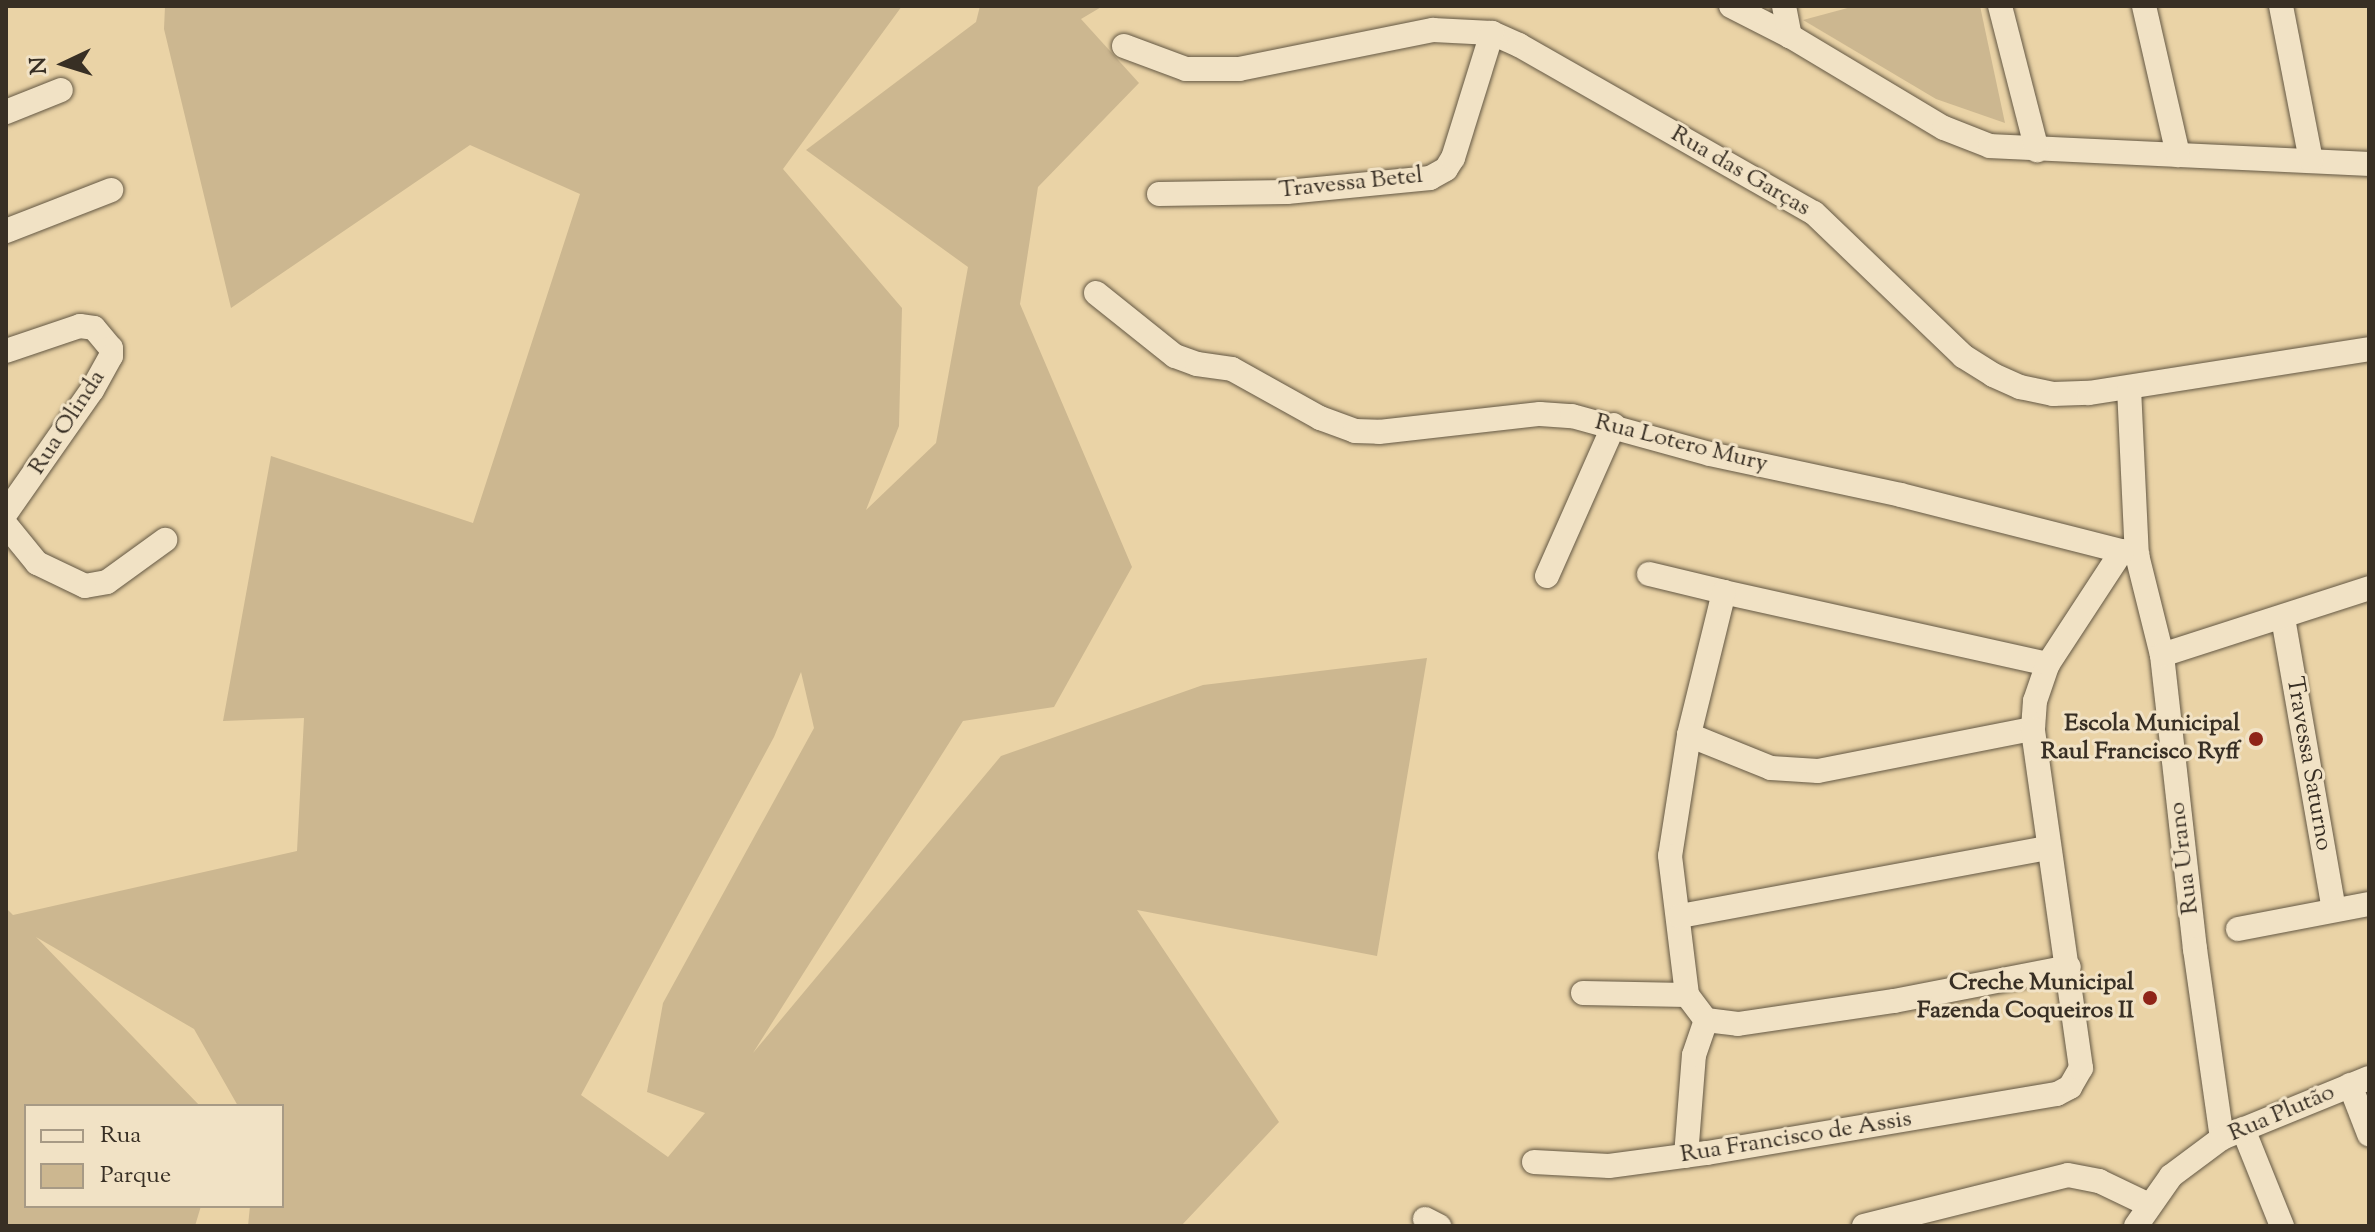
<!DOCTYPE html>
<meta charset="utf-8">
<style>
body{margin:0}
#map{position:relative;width:2375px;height:1232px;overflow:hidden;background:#ead3a6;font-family:"Sorts Mill Goudy",serif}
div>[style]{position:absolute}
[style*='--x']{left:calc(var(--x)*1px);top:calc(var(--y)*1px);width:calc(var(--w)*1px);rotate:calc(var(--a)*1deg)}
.green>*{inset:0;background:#ccb790}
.roads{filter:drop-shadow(0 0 2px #645844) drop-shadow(0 0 2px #645844)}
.street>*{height:24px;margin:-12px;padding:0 12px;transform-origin:12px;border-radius:12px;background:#f1e2c5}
.dots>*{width:22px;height:22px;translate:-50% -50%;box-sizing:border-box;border:4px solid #f1e2c5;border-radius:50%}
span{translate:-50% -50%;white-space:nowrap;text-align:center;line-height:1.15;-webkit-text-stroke:6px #f1e2c5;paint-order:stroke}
.street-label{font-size:24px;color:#382f24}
.poi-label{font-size:24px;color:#382f24;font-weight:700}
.right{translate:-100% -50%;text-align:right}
.frame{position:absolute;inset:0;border:8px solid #382f24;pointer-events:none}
.legend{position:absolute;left:24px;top:1104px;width:260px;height:104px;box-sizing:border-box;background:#f1e2c5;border:2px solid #a79a85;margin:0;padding:10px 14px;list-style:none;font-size:24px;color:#382f24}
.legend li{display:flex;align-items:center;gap:16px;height:40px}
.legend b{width:40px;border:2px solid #a79a85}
.north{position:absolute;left:24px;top:24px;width:80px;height:80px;-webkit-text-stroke:6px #f1e2c5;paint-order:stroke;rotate:266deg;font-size:22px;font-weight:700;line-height:32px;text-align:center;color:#382f24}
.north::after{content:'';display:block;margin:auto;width:28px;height:36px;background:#382f24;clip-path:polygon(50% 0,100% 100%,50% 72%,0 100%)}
</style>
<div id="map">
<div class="green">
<i style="clip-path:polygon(evenodd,165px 6px,902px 6px,783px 169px,902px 308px,899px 426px,866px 510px,936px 443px,968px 267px,806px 150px,976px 22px,980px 6px,1103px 6px,1081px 19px,1139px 83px,1038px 187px,1020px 304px,1132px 567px,1054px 707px,963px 721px,753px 1053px,1001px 756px,1203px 685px,1427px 658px,1377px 956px,1137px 910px,1279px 1122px,1181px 1226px,248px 1226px,250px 1206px,282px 1206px,282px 1106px,238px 1106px,194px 1029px,36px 937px,200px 1106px,26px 1106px,26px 1206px,201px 1206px,195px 1226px,6px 1226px,6px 908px,13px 915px,297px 851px,304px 718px,223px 721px,271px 456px,473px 523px,580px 194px,470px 145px,231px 308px,164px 29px,165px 6px,801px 672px,814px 728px,663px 1003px,647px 1092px,705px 1113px,668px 1157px,581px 1095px,774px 737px,801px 672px)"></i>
<i style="clip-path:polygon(1855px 6px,1980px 6px,2005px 123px,1936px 99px,1803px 20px)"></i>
</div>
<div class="roads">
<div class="street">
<i style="--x:1731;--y:6;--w:66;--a:27"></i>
<i style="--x:1784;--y:6;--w:31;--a:79"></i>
<i style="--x:1790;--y:36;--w:179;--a:30.9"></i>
<i style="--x:1944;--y:128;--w:49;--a:21.4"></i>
<i style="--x:1990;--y:146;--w:379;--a:2.7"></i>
<i style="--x:2000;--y:6;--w:149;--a:75.6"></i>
<i style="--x:2144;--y:6;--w:153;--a:77.1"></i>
<i style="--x:2281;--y:6;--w:157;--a:79"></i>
<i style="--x:1124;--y:46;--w:66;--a:20.4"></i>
<i style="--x:1186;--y:69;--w:53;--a:0"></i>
<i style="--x:1239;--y:69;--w:198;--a:-11.4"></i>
<i style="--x:1433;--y:30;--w:59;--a:2.9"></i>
<i style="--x:1492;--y:33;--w:30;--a:24"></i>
<i style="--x:1519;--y:45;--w:339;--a:29.7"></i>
<i style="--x:1814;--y:213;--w:207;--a:43.8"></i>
<i style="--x:1963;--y:356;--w:36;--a:32"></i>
<i style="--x:1993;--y:375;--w:30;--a:24"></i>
<i style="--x:2020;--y:387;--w:34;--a:12"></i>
<i style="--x:2053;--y:394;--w:36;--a:-2"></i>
<i style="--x:2089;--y:393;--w:283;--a:-8.9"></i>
<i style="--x:6;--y:112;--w:59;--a:-21.8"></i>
<i style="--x:1159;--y:194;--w:128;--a:-0.9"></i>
<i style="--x:1287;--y:192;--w:144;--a:-5.6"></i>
<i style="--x:1430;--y:178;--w:18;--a:-29"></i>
<i style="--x:1446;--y:169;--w:13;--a:-58"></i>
<i style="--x:1453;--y:158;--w:131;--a:-72.7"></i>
<i style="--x:6;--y:231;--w:113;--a:-21.3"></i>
<i style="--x:1096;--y:293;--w:101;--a:38.6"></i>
<i style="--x:1175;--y:356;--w:23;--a:20"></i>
<i style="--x:1197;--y:364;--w:35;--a:8"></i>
<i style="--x:1232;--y:369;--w:101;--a:29.1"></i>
<i style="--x:1320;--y:418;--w:37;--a:20"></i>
<i style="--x:1355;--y:431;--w:24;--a:2"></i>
<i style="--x:1379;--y:432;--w:162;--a:-6.4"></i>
<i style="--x:1540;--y:414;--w:32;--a:4"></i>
<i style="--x:1572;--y:416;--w:143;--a:15.4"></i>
<i style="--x:1710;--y:454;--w:195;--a:12.1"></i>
<i style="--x:1901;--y:495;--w:244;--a:14.3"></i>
<i style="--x:6;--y:351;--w:78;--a:-18.7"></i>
<i style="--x:80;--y:326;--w:14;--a:8"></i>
<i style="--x:94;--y:328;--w:26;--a:50"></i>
<i style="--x:111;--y:348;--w:8;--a:90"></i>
<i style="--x:111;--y:356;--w:39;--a:119"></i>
<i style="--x:92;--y:390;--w:150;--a:125"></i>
<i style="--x:2129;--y:388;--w:167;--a:87.3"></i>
<i style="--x:2137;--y:555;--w:103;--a:76"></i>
<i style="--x:2162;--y:655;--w:296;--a:83.6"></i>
<i style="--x:2195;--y:949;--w:191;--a:81.9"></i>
<i style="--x:6;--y:525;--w:49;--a:50.8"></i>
<i style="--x:37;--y:563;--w:53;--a:25.6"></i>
<i style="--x:85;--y:586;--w:22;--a:-10"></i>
<i style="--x:107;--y:582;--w:72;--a:-35.9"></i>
<i style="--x:1649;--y:574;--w:77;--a:13.5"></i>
<i style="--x:1547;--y:576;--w:165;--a:-66.1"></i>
<i style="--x:2283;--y:618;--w:295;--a:80.1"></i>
<i style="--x:2162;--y:655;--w:218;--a:-17.9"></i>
<i style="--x:2048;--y:664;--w:332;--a:-167.5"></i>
<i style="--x:1724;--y:592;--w:147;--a:103.8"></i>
<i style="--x:1689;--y:735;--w:122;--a:98.9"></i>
<i style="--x:1670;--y:856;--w:140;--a:83"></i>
<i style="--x:1687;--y:995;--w:31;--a:53"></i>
<i style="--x:1706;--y:1020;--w:32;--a:7"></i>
<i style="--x:1738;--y:1024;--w:158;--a:-8.4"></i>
<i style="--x:1894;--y:1001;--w:178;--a:-11"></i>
<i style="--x:1689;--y:735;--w:88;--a:21.9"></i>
<i style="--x:1771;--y:768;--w:47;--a:3.7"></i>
<i style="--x:1818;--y:771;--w:219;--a:-11.1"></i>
<i style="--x:2033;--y:729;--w:28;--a:-86"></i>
<i style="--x:2035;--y:701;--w:39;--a:-71"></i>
<i style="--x:2048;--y:664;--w:135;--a:-56.8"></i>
<i style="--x:1680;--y:916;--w:373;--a:-10.5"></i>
<i style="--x:2238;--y:929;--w:133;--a:-10.8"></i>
<i style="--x:1583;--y:993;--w:104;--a:1.1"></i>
<i style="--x:2350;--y:1085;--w:53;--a:68.8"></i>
<i style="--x:2243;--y:1129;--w:105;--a:68.1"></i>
<i style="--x:1686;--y:1156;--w:101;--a:-85.5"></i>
<i style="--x:1694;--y:1055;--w:37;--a:-71"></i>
<i style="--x:1534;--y:1162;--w:75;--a:3.1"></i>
<i style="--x:1609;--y:1166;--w:99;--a:-7.6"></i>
<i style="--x:1707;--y:1153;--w:355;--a:-9.6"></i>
<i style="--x:2057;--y:1094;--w:15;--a:-28"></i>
<i style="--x:2070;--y:1087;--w:22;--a:-60"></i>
<i style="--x:2081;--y:1068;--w:342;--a:-98.1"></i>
<i style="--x:1425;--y:1219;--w:16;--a:27"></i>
<i style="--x:1864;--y:1226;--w:210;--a:-14"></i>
<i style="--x:2068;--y:1175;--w:32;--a:11"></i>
<i style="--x:2099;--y:1181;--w:55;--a:25.6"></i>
<i style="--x:2136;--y:1226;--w:61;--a:-55"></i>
<i style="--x:2171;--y:1176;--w:64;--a:-36.7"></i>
<i style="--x:2222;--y:1138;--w:159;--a:-22.2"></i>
</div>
</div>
<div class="dots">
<i style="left:2256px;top:739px;background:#8f2418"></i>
<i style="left:2150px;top:998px;background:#8f2418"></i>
</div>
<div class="street-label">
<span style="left:1740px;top:172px;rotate:30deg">Rua das Garças</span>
<span style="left:1351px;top:184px;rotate:-6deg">Travessa Betel</span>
<span style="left:68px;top:423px;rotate:-57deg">Rua Olinda</span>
<span style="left:1681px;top:444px;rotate:14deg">Rua Lotero Mury</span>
<span style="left:2308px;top:764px;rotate:80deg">Travessa Saturno</span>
<span style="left:2185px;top:858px;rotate:-97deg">Rua Urano</span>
<span style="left:2282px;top:1114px;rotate:-23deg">Rua Plutão</span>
<span style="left:1796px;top:1138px;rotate:-9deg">Rua Francisco de Assis</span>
</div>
<div class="poi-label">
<span class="right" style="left:2240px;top:739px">Escola Municipal<br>Raul Francisco Ryff</span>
<span class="right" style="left:2134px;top:998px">Creche Municipal<br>Fazenda Coqueiros II</span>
</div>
<div class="frame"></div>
<ul class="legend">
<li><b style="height:10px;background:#f1e2c5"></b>Rua</li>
<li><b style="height:22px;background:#ccb790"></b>Parque</li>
</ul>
<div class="north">N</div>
</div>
